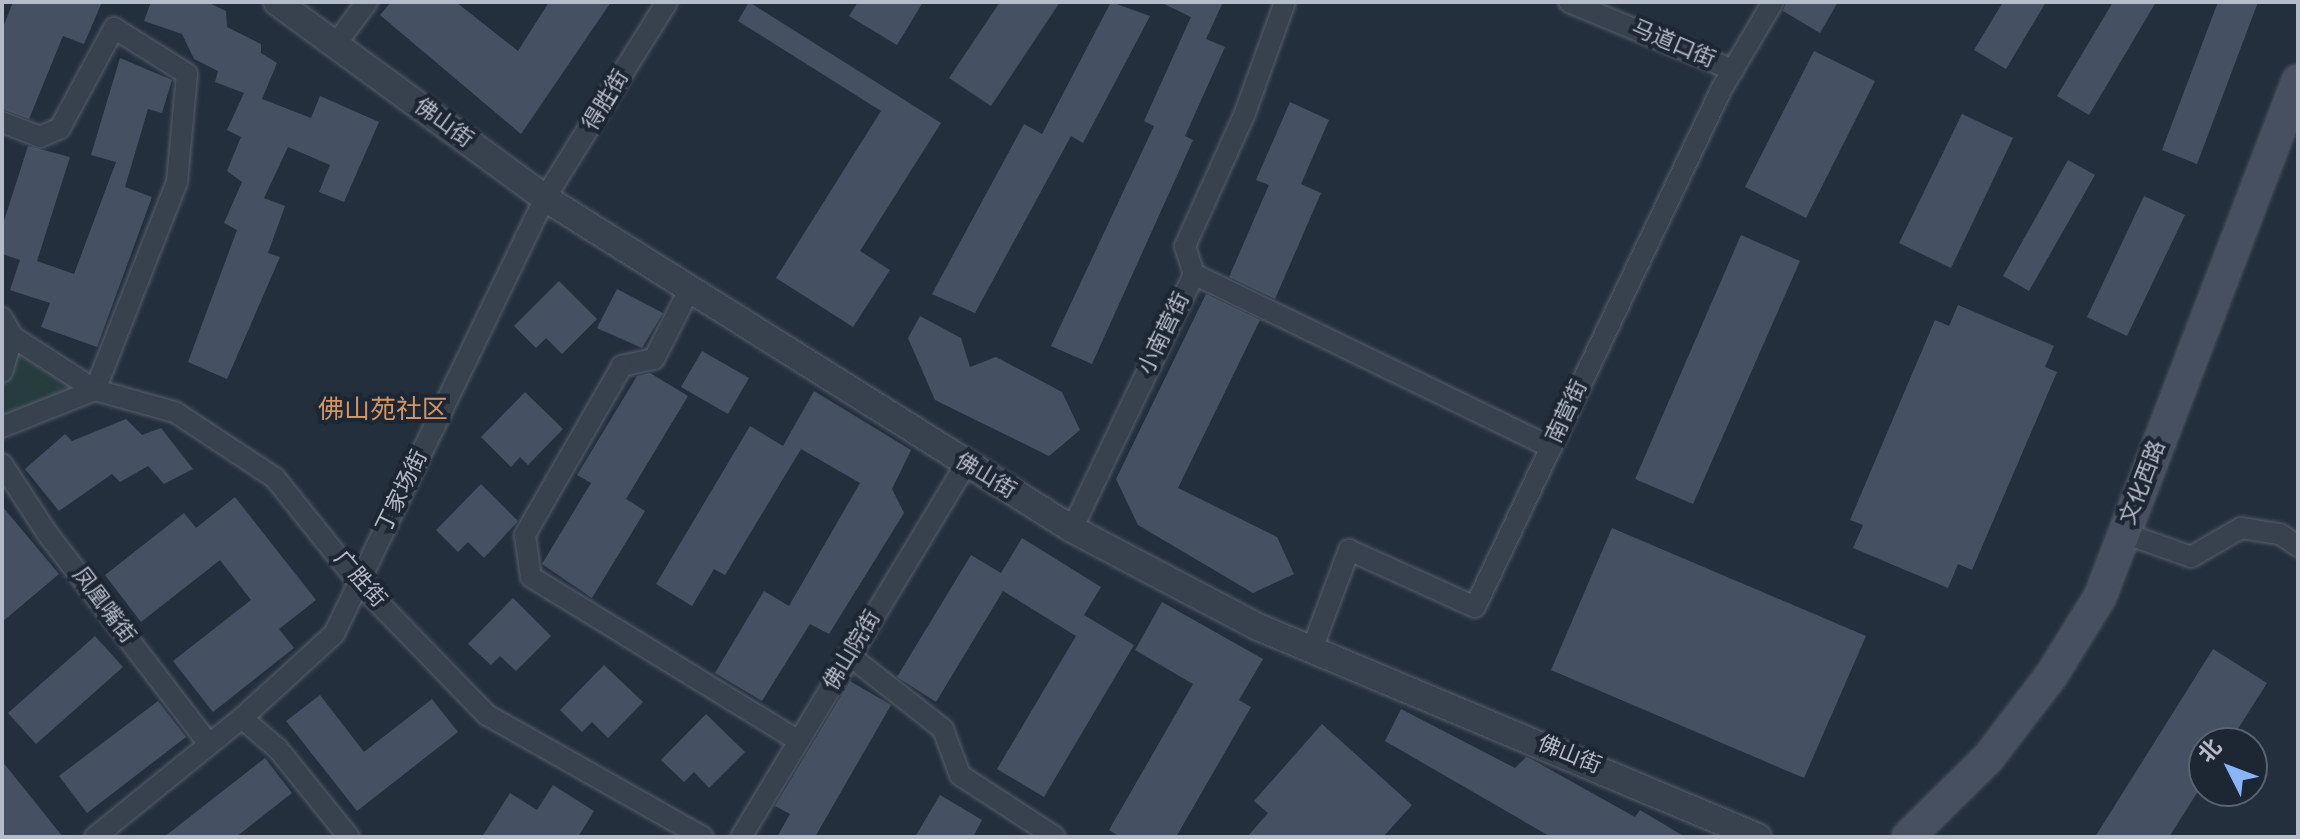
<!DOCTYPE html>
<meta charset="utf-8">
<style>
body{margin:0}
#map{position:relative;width:2300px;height:839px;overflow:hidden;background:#242f3e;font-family:Overpass,"Noto Sans SC",sans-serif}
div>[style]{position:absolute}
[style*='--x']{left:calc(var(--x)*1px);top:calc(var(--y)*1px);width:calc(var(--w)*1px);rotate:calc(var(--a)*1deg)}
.green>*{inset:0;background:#263c3f}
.building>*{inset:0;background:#455162}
.roads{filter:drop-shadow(0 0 2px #565f6c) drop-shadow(0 0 2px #565f6c)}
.minor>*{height:20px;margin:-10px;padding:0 10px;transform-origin:10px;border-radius:10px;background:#38414e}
.tertiary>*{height:26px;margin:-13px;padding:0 13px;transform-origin:13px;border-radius:13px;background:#38414e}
.secondary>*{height:30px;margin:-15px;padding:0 15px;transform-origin:15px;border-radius:15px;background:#465061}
span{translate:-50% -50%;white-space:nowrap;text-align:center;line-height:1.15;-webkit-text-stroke:8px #1d2633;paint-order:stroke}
.street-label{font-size:22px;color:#b4bcc9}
.quarter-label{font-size:26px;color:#d59563}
.frame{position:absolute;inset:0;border:4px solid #b4bcc9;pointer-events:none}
.north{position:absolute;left:2188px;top:727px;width:80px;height:80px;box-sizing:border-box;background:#1d2633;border:2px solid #59626f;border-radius:50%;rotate:312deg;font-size:22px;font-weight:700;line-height:32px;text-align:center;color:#b4bcc9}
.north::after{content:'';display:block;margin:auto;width:28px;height:36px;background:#8ab4f8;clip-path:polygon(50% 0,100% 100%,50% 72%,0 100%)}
</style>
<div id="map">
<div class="green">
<i style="clip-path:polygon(14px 350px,83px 389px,2px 418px,2px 386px)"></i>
</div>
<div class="building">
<i style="clip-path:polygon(13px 2px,102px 2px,84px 44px,63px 36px,29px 119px,2px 109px,2px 30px)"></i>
<i style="clip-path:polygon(151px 2px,207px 2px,226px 11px,227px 27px,261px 44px,261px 53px,277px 63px,262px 99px,311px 118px,320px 96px,379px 122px,344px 202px,319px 192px,330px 165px,288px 147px,264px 198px,285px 206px,268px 253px,280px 257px,227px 379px,188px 362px,237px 230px,224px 223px,242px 182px,227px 171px,241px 137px,227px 130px,244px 93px,215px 82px,218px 71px,194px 59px,182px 34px,144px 21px)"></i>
<i style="clip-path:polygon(391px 2px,456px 2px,518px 51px,549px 2px,611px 2px,521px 134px,380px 15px)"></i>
<i style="clip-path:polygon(749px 2px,941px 123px,860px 251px,890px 270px,853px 327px,776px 278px,881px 111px,738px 21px)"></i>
<i style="clip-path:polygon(858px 2px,923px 2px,897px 45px,849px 16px)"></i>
<i style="clip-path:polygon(1000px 2px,1060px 2px,991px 106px,949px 78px)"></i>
<i style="clip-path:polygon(1111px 2px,1150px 16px,1083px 143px,1071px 136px,975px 313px,932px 294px,1024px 124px,1042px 134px)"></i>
<i style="clip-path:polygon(1160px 2px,1223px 2px,1206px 39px,1225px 47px,1185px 136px,1193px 140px,1092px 364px,1051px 346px,1154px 126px,1144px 121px,1191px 17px)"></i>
<i style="clip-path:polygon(1786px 2px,1838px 2px,1820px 33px,1783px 11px)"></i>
<i style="clip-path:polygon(2003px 2px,2046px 2px,2006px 69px,1974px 50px)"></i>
<i style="clip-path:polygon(2113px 2px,2156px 2px,2089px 115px,2057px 96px)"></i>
<i style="clip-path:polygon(2218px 2px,2258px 2px,2197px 164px,2162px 150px)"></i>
<i style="clip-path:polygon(1814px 51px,1875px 81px,1806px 218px,1745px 187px)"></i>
<i style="clip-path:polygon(120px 58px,172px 80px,162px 113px,148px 109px,125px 187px,152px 197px,97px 347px,41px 327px,50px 303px,10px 290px,20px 260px,2px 254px,2px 227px,28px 146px,70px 157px,37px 261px,74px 274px,116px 162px,91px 155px)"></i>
<i style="clip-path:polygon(1290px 102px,1329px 120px,1301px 184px,1321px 193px,1275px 299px,1229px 277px,1269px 185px,1256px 180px)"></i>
<i style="clip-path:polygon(1962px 114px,2013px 138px,1951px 268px,1899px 243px)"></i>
<i style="clip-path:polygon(2068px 160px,2095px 175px,2029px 291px,2003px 276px)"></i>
<i style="clip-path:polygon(2144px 196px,2185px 215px,2127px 336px,2087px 317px)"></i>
<i style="clip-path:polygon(1741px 235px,1800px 261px,1693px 504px,1635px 479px)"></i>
<i style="clip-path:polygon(559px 281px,597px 319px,562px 354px,546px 338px,536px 348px,514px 326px)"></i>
<i style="clip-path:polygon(617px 289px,663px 313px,642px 348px,597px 328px)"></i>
<i style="clip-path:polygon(1206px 294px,1260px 320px,1178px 488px,1277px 537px,1294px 574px,1253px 593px,1138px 525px,1116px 479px)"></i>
<i style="clip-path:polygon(1958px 305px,2054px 346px,2045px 367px,2057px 372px,1972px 570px,1958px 564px,1948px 588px,1853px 548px,1863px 525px,1850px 520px,1935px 320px,1949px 326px)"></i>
<i style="clip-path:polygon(920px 316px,961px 338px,970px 367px,996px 357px,1062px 392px,1080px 430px,1049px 456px,935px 400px,908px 338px)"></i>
<i style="clip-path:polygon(702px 351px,749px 378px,728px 414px,681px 387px)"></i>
<i style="clip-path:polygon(650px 373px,688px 396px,626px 499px,645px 511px,592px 598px,542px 564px,591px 483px,577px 475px,637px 376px)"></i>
<i style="clip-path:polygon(814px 391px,911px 450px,892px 489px,904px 513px,829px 634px,810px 624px,762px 701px,715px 673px,764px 591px,789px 606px,860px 483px,801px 449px,725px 575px,714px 569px,692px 606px,656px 584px,750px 426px,783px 446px)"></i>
<i style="clip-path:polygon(525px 392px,563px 429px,528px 465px,520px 457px,511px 467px,481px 437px)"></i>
<i style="clip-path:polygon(126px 419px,142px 435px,161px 428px,193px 469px,164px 484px,148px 466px,120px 482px,112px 474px,59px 511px,25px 469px,65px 434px,72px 441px)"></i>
<i style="clip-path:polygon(481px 484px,518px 521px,484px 558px,468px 542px,458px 552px,436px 530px)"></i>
<i style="clip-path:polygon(235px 497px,316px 600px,279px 629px,294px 648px,213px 712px,173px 661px,251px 600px,220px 560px,141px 622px,105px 575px,184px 513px,196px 528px)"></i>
<i style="clip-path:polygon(2px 506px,59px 574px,2px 622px)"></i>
<i style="clip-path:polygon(1612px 528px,1866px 636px,1804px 778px,1551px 670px)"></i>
<i style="clip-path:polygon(1022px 538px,1101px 587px,1084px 615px,1134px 645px,1044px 797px,997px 769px,1076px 636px,1003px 591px,936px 702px,897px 677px,971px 555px,1001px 573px)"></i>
<i style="clip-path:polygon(513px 598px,551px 636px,516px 671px,500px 656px,491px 665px,468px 644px)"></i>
<i style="clip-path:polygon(1162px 602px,1263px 659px,1239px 700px,1251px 707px,1176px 837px,1120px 837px,1109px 830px,1193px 684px,1135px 650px)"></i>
<i style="clip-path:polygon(95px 636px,123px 667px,36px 744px,8px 713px)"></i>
<i style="clip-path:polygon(2213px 649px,2267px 683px,2229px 743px,2204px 743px,2204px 782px,2169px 837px,2095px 837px)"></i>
<i style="clip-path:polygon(604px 665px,643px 702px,608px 738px,592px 722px,582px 732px,560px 710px)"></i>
<i style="clip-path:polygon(850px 681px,891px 705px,815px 837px,777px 837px,790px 814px,775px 806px)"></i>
<i style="clip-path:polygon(320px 695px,364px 752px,432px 699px,458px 732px,357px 811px,286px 721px)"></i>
<i style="clip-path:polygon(158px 701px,186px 737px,87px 813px,59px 776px)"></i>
<i style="clip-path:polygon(1401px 709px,1515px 768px,1526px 757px,1533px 760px,1635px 817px,1640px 810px,1685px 837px,1551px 837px,1385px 741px)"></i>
<i style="clip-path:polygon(706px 714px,745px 752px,709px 788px,694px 772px,684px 782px,661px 760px)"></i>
<i style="clip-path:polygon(1322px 724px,1412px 805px,1383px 837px,1247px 837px,1268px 813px,1254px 801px)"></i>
<i style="clip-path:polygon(265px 758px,292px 793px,236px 837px,164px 837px)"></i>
<i style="clip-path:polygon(2px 761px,63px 837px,2px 837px)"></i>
<i style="clip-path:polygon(553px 785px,594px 811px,578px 837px,482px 837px,510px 793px,537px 810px)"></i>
<i style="clip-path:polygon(940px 795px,982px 820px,973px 837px,915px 837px)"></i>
</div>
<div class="roads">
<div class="minor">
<i style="--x:1569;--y:2;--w:178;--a:22.5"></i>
<i style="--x:335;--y:45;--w:54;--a:-53.3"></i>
<i style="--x:2;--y:122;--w:41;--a:21.5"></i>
<i style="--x:40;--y:137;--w:22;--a:-24"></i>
<i style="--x:60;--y:128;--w:114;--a:-61.6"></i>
<i style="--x:114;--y:28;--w:86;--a:32.2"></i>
<i style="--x:187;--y:74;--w:108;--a:95.3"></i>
<i style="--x:177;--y:182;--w:224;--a:111.5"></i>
<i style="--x:95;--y:390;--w:98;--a:-147.1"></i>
<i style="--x:13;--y:337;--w:22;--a:-120"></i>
<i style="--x:1194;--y:274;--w:397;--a:25.9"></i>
<i style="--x:688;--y:292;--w:75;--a:116.9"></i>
<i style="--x:654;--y:359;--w:33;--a:168"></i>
<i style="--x:622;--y:366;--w:195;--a:119.9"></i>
<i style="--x:525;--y:535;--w:42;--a:81.9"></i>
<i style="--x:531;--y:577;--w:314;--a:31.5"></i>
<i style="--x:2;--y:372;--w:37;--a:-73"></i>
<i style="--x:2;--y:427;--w:100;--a:-21.7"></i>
<i style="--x:95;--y:390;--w:83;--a:15.4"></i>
<i style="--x:175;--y:412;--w:120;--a:33.4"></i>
<i style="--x:275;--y:478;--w:134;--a:51.3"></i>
<i style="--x:359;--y:583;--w:184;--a:45.9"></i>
<i style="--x:487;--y:715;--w:248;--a:29.5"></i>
<i style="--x:2;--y:464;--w:82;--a:56.9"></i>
<i style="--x:47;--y:533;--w:266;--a:52.5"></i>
<i style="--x:1072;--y:529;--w:283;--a:-64.4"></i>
<i style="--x:1194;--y:274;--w:29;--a:-108"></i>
<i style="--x:1185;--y:246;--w:146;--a:-65.7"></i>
<i style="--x:1245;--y:113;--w:118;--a:-70.2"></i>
<i style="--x:2124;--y:533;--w:71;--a:19.7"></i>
<i style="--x:2191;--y:557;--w:58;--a:-30.1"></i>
<i style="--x:2241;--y:528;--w:39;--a:9"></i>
<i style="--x:2280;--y:534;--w:22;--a:34"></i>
<i style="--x:1312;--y:649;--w:106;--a:-69.5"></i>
<i style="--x:1349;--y:550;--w:138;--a:24.3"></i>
<i style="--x:1475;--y:607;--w:575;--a:-64.55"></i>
<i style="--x:1722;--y:88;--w:100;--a:-59.3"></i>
<i style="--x:850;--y:656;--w:118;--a:38.1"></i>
<i style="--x:943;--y:729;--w:49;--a:69.7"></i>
<i style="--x:960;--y:775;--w:113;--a:33.1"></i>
<i style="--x:242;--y:718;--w:48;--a:40.7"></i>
<i style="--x:278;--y:749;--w:113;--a:51.1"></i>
<i style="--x:95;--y:837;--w:189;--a:-39"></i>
<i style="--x:242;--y:718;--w:125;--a:-42.4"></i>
<i style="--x:334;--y:634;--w:484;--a:-64.2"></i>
<i style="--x:545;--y:198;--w:231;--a:-58.1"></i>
<i style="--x:741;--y:837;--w:434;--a:-58.9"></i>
</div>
<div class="tertiary">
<i style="--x:277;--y:2;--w:332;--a:36.2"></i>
<i style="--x:545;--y:198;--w:622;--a:32.13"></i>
<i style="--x:1072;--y:529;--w:210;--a:27.8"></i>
<i style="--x:1258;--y:627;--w:542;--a:22.78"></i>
</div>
<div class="secondary">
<i style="--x:1908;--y:837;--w:114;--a:-44.6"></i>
<i style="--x:1989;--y:757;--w:102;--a:-52.6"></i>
<i style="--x:2051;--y:676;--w:93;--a:-58.2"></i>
<i style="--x:2100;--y:597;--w:553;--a:-69.01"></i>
</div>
</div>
<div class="street-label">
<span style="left:1673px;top:45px;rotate:23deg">马道口街</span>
<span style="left:607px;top:101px;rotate:-59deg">得胜街</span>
<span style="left:443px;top:124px;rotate:36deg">佛山街</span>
<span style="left:1165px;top:334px;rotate:-64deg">小南营街</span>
<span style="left:1568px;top:412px;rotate:-65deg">南营街</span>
<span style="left:985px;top:477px;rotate:31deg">佛山街</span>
<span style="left:2144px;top:483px;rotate:-69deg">文化西路</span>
<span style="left:403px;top:492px;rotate:-64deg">丁家场街</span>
<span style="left:359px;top:580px;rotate:49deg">广胜街</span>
<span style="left:103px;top:606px;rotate:53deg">凤凰嘴街</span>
<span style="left:853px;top:651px;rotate:-59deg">佛山院街</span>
<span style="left:1569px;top:756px;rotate:22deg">佛山街</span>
</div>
<div class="quarter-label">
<span style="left:383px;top:412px">佛山苑社区</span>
</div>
<div class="frame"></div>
<div class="north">北</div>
</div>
